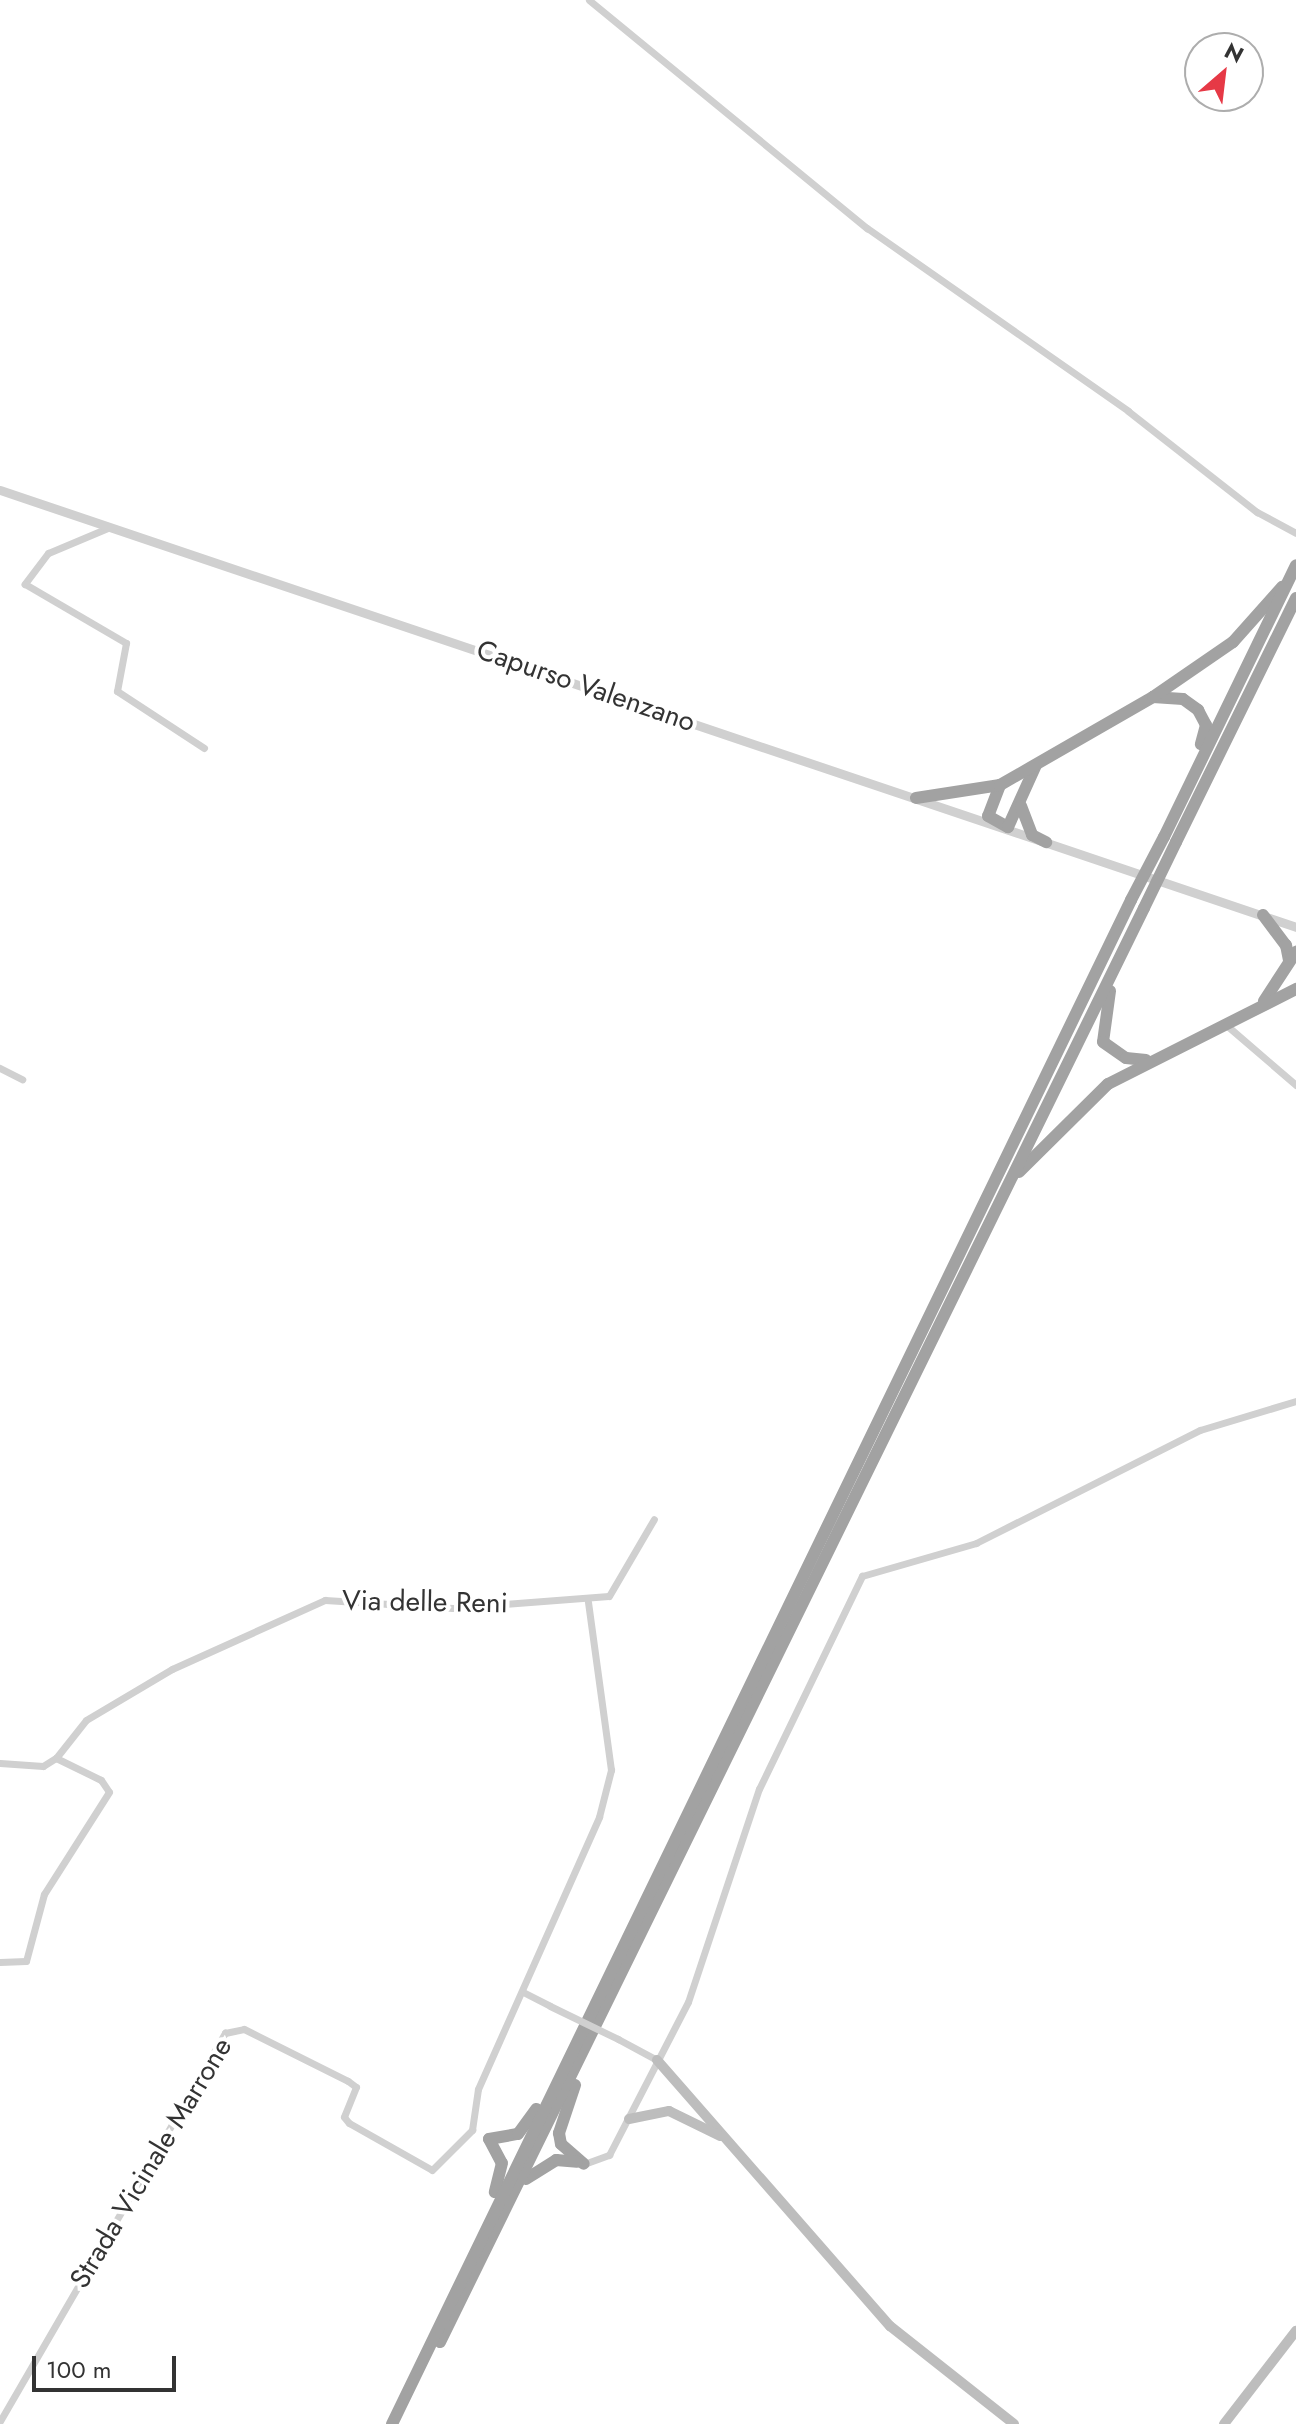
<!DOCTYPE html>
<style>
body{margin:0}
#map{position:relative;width:1296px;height:2424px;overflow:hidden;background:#fff;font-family:Jost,sans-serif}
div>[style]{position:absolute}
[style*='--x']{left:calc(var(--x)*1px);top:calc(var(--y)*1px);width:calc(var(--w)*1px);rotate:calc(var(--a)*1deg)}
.minor>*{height:7px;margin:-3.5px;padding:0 3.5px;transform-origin:3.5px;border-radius:3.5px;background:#d0d0d0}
.tertiary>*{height:9px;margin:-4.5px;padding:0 4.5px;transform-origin:4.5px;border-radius:4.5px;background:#d0d0d0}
.secondary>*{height:10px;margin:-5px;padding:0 5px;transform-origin:5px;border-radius:5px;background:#bdbdbd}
.trunk>*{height:12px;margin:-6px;padding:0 6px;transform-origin:6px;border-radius:6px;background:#a2a2a2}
.minor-bridge>*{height:7px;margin:-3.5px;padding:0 3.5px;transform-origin:3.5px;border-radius:3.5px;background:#d0d0d0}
.trunk-bridge>*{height:12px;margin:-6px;padding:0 6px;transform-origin:6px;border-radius:6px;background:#a2a2a2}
span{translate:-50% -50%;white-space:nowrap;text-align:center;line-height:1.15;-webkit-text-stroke:8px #fff;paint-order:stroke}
.street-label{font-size:28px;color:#333}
.north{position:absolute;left:1184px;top:32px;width:80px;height:80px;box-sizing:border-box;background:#fff;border:2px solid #adadad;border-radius:50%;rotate:28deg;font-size:22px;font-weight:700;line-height:32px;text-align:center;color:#333}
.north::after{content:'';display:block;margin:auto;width:28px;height:36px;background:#e63946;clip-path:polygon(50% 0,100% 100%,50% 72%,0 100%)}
.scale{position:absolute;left:32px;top:2356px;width:144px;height:36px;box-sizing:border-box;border:4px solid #333;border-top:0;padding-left:10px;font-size:24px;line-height:28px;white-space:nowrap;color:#333;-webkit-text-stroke:6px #fff;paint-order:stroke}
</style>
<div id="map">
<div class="minor">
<i style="--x:589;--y:0;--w:360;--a:39.4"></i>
<i style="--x:867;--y:228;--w:319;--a:35"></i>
<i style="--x:1128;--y:411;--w:164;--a:38.1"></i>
<i style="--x:1257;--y:512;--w:44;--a:28.3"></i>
<i style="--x:110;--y:527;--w:67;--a:157.2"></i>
<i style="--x:48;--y:553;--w:39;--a:127"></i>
<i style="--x:25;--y:584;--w:117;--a:30.3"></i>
<i style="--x:126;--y:643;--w:49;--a:100.6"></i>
<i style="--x:117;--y:691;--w:104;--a:33.2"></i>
<i style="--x:1225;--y:1024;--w:94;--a:40.7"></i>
<i style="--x:0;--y:1068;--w:25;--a:27"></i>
<i style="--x:56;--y:1758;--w:48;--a:-51.7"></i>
<i style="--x:86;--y:1720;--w:100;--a:-30.7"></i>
<i style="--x:172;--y:1669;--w:168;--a:-24.3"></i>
<i style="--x:325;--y:1600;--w:128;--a:3.6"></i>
<i style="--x:453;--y:1608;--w:156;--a:-4.4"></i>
<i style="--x:609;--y:1596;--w:89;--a:-59.7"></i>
<i style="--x:0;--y:1763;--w:43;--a:4"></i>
<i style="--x:43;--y:1766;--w:15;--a:-32"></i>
<i style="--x:56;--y:1758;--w:50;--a:26.1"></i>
<i style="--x:101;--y:1780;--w:14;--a:56"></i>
<i style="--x:109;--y:1792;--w:121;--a:122.5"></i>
<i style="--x:44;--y:1894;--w:69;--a:105"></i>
<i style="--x:26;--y:1961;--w:26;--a:178"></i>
<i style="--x:523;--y:1992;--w:30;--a:27"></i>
<i style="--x:618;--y:2039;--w:44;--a:28.3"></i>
<i style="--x:472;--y:2130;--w:41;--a:-81.7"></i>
<i style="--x:478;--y:2089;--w:298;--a:-66"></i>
<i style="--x:599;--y:1817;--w:49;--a:-75.7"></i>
<i style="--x:611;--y:1770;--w:171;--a:-97.8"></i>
<i style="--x:584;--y:2164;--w:27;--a:-20"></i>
<i style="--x:609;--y:2155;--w:172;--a:-62.7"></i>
<i style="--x:688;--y:2002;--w:225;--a:-71.6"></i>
<i style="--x:759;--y:1789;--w:237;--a:-64.2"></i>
<i style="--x:862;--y:1576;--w:119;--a:-16.1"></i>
<i style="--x:976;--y:1543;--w:251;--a:-26.8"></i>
<i style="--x:1200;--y:1430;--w:100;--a:-16.8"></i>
<i style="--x:0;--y:2421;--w:449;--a:-59.9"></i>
<i style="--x:225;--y:2033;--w:19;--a:-12"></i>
<i style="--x:244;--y:2029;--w:116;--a:26.6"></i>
<i style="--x:348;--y:2081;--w:10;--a:37"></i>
<i style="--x:356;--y:2087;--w:32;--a:112"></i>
<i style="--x:344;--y:2117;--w:8;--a:50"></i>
<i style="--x:349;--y:2123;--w:95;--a:29.5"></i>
<i style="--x:432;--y:2170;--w:57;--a:-45"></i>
</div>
<div class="tertiary">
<i style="--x:0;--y:490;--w:1368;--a:18.63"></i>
</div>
<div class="secondary">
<i style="--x:657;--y:2060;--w:354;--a:48.8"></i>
<i style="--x:890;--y:2326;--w:158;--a:38.3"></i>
<i style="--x:629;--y:2119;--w:41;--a:-11.3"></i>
<i style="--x:669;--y:2111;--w:57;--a:26.1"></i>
<i style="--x:1224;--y:2424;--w:118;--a:-52.3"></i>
</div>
<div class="trunk">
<i style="--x:1153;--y:697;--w:30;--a:4"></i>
<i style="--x:1183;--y:699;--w:19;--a:36"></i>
<i style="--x:1198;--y:710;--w:17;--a:62"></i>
<i style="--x:1206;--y:725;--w:20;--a:105"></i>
<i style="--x:1000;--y:785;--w:33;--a:111"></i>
<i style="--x:988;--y:816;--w:23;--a:29"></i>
<i style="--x:1008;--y:827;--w:68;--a:-65.7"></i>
<i style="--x:916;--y:798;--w:85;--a:-8.8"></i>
<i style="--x:1000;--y:785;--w:177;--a:-29.9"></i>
<i style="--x:1153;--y:697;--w:97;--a:-34.5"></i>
<i style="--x:1233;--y:642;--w:74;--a:-48.3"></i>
<i style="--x:1021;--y:806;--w:31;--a:69"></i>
<i style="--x:1032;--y:835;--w:16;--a:27"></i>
<i style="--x:1164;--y:837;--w:302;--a:-64.1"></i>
<i style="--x:1176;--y:842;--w:272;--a:-63.8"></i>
<i style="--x:1263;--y:915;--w:38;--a:53"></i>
<i style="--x:1286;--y:945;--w:16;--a:79"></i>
<i style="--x:1110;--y:991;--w:51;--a:97.8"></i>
<i style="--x:1103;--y:1042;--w:28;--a:35"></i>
<i style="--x:1126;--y:1058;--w:20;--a:6"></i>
<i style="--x:1264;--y:1001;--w:59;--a:-56.9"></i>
<i style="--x:1019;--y:1172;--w:125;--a:-44.7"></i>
<i style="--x:1108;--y:1084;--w:211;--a:-26.8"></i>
<i style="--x:575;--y:2085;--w:51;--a:108.4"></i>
<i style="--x:559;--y:2133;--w:11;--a:80"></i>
<i style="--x:561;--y:2144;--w:30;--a:41"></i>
<i style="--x:489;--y:2139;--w:29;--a:-10"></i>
<i style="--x:518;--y:2134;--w:31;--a:-54"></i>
<i style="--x:489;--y:2139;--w:27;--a:62"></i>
<i style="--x:502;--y:2163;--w:30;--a:104"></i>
<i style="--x:526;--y:2179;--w:36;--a:-32"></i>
<i style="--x:556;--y:2160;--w:21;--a:5"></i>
<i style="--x:440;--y:2342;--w:1597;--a:-63.85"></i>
<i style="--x:392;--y:2424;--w:1694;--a:-64.13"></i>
</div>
<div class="minor-bridge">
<i style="--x:550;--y:2006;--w:76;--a:25.9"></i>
</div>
<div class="trunk-bridge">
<i style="--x:1131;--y:900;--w:71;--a:-62.4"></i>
<i style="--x:1144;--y:908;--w:73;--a:-64.1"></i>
</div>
<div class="street-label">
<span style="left:586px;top:686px;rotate:19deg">Capurso Valenzano</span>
<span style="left:425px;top:1602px;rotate:1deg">Via delle Reni</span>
<span style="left:151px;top:2163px;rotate:-59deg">Strada Vicinale Marrone</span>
</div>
<div class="north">N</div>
<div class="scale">100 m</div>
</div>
